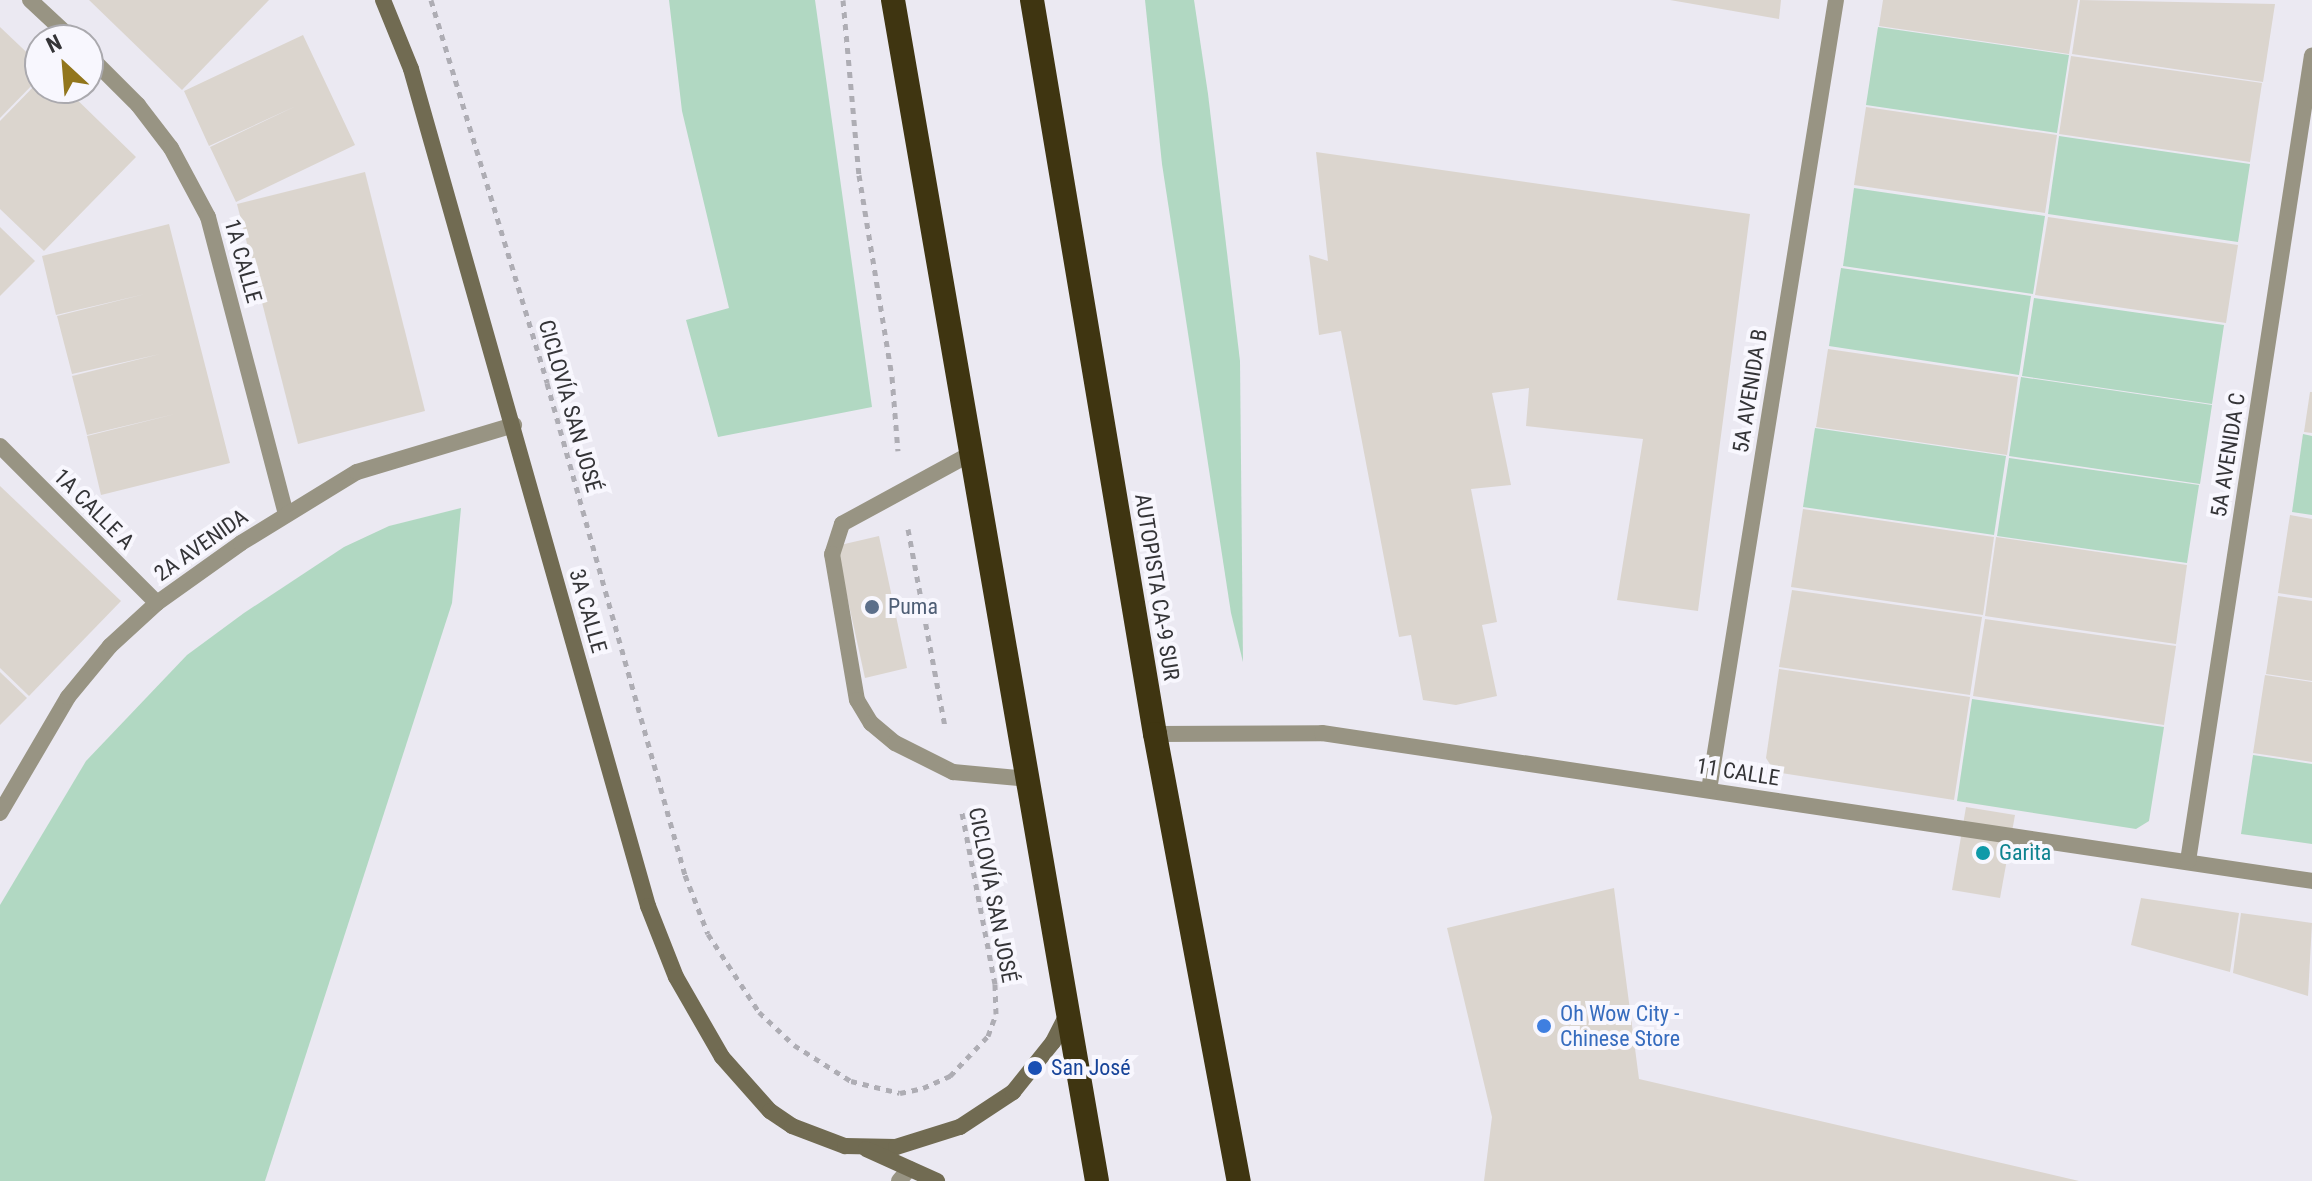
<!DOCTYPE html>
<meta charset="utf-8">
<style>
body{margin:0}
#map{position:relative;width:2312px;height:1181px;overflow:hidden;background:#ebe9f2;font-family:"Roboto Condensed",sans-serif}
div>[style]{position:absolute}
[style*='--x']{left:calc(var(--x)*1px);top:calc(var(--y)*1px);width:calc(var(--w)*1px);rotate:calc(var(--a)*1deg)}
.green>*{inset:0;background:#b1d8c2}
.building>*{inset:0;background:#dbd5ce}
.path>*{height:5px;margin-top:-2.5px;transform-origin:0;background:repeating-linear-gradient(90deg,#aeadb4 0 6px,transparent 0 12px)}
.lane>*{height:16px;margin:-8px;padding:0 8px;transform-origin:8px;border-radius:8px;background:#989483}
.street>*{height:16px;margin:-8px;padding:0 8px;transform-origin:8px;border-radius:8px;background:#989483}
.secondary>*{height:16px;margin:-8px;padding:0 8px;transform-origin:8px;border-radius:8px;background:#716b52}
.highway>*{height:24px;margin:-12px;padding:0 12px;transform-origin:12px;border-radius:12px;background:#3f3511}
.dots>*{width:22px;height:22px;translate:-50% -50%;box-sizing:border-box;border:4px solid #f8f7fe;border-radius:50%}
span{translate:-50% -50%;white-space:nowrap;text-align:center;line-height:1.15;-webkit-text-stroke:8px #f8f7fe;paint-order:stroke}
.street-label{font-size:22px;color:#343437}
.service-label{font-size:22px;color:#4e5e75}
.left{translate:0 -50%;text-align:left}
.culture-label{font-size:22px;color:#0d838f}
.shop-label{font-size:22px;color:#366cbe}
.transit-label{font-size:22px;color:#164399}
.north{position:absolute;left:24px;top:24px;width:80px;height:80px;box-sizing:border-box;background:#f8f7fe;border:2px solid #aaa9ae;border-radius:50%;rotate:334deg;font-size:22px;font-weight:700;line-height:32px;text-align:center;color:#343437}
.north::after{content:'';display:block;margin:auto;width:28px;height:36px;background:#92761c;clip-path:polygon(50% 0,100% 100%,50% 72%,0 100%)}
</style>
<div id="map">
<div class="green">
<i style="clip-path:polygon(669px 0,815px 0,872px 407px,718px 437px,686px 320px,729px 308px,682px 111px)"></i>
<i style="clip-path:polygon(1145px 0,1194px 0,1208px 94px,1240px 361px,1243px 662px,1231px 613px,1162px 164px)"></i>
<i style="clip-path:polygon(1878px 27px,2069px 55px,2057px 133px,1866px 105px)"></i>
<i style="clip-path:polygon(2059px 136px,2250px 164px,2238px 242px,2048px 214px)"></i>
<i style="clip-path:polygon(1854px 188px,2045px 216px,2033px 294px,1843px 266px)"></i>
<i style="clip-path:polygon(1841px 268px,2031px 296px,2019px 375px,1829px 346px)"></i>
<i style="clip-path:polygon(2034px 298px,2224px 325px,2212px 404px,2022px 376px)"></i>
<i style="clip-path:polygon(2021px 377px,2212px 405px,2200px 484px,2009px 456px)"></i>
<i style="clip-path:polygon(1815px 428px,2006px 456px,1994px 535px,1803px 507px)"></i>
<i style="clip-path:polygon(2303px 434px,2312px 436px,2312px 515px,2292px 512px)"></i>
<i style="clip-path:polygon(2009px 458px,2199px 485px,2187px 563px,1997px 536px)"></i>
<i style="clip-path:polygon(461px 508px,452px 603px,265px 1181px,0 1181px,0 905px,86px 761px,187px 655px,244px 613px,344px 547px,389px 526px)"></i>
<i style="clip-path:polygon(1972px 699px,2164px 727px,2149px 821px,2136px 829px,1957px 801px)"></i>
<i style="clip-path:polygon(2253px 755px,2312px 764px,2312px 844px,2241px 834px)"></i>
</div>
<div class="building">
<i style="clip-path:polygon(89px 0,269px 0,182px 90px)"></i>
<i style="clip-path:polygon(1670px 0,1781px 0,1779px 19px)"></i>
<i style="clip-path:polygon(1883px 0,2078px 0,2069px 54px,1879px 26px)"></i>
<i style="clip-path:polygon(2080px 0,2275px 4px,2263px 82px,2072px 54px)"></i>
<i style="clip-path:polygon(0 27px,40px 65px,40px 77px,0 118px)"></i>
<i style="clip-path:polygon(303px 35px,355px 145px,236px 202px,210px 147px,296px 106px,209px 146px,184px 91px)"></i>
<i style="clip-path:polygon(2071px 56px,2262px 83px,2250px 162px,2059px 134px)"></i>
<i style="clip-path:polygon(40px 80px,40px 88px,65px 88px,136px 157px,44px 251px,0 209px,0 121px)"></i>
<i style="clip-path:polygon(1866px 107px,2057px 135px,2045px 213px,1854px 185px)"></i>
<i style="clip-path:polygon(1316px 152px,1750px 214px,1698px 611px,1617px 600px,1643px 439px,1526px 426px,1529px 388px,1492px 393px,1511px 485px,1471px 489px,1497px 622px,1482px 625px,1497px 696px,1456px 705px,1423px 700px,1411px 635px,1399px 637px,1341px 331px,1319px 335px,1309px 255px,1328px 261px)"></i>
<i style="clip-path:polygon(365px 172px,425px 411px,298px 444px,237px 204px)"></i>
<i style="clip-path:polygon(2048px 217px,2238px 245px,2226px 323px,2035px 295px)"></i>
<i style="clip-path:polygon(169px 224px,230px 463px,101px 495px,87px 436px,175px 414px,87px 435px,72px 376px,160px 354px,72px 374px,57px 316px,145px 294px,56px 315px,42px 256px)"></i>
<i style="clip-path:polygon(0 227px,35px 261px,0 296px)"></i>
<i style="clip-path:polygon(1828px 349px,2018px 377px,2007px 455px,1816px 427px)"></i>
<i style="clip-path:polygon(2310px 392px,2312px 392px,2312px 433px,2304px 432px)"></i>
<i style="clip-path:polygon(0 486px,121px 601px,29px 696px,0 668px)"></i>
<i style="clip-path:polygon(1803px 509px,1994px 537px,1983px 615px,1791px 587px)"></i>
<i style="clip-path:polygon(2290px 515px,2312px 519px,2312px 598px,2278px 593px)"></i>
<i style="clip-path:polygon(879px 536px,907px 668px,865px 678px,836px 546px)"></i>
<i style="clip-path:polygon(1996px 537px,2187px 565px,2176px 644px,1985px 616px)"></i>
<i style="clip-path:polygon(1792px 590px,1982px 617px,1970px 695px,1779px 667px)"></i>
<i style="clip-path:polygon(2278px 596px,2312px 601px,2312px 681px,2266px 674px)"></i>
<i style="clip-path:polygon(1985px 619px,2176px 646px,2164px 725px,1973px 696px)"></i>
<i style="clip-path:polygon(1779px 669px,1970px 697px,1954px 800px,1775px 772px,1766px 758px)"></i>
<i style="clip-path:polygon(0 672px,27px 698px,0 725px)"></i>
<i style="clip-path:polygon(2265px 675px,2312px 682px,2312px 762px,2253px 753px)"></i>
<i style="clip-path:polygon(1966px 807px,2015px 815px,2000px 898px,1952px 890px)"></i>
<i style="clip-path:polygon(1614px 888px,1639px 1079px,2079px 1181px,1484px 1181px,1492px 1117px,1447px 928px)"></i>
<i style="clip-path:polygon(2141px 898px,2239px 913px,2230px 972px,2131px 945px)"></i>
<i style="clip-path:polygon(2241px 913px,2312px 923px,2308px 996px,2233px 973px)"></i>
</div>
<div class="path">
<i style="--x:431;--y:0;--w:400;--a:73.1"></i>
<i style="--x:547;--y:383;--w:511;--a:74.33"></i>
<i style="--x:685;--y:875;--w:63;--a:68.7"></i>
<i style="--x:708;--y:934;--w:93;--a:56.8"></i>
<i style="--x:759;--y:1012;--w:48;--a:43.3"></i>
<i style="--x:794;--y:1045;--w:67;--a:32.3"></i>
<i style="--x:851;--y:1081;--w:50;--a:13.8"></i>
<i style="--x:900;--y:1093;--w:24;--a:-12"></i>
<i style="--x:923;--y:1088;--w:30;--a:-24"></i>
<i style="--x:950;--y:1076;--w:55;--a:-46.5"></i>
<i style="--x:988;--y:1036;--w:23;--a:-70"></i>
<i style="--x:996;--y:1014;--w:30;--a:-92"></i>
<i style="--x:995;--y:984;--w:179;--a:-100.9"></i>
<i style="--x:843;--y:0;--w:176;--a:84.8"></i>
<i style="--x:859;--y:175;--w:205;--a:80.7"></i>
<i style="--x:892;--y:377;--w:74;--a:85.4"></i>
<i style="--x:908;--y:529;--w:201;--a:79.4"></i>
</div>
<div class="lane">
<i style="--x:972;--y:453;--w:148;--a:151.4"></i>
<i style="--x:842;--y:524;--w:32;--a:108"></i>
<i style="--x:832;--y:554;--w:148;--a:80.3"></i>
<i style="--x:857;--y:700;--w:27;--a:59"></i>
<i style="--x:871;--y:723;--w:31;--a:40"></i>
<i style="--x:895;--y:743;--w:65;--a:26.6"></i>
<i style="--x:953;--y:772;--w:75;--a:5.3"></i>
<i style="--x:899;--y:1181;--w:16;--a:-50"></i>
</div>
<div class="street">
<i style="--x:30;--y:0;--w:59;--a:42.9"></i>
<i style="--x:88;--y:55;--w:71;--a:45"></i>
<i style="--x:138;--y:105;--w:54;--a:52.5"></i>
<i style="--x:171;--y:148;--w:78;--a:61.8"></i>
<i style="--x:208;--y:217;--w:307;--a:75.3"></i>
<i style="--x:0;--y:446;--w:222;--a:45"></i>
<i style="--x:1155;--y:734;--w:167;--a:-0.3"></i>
<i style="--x:1322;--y:733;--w:1001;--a:8.5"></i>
<i style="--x:1709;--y:790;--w:800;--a:-80.87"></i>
<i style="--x:0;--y:813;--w:134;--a:-59.6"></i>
<i style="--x:68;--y:697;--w:66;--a:-50.5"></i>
<i style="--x:110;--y:646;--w:64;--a:-42.5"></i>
<i style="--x:157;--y:603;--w:103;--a:-35.5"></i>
<i style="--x:241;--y:543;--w:136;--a:-31.5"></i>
<i style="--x:357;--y:472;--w:164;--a:-16.7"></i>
<i style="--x:2188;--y:861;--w:815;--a:-81.25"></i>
</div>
<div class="secondary">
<i style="--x:383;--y:0;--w:74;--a:67.9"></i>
<i style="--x:411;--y:69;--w:870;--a:74.19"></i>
<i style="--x:648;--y:906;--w:76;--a:68.5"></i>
<i style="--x:676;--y:977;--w:92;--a:60.1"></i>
<i style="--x:722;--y:1057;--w:72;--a:48.4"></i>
<i style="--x:770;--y:1111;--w:27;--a:34"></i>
<i style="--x:792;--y:1126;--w:57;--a:20.7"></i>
<i style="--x:845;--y:1146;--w:51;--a:1.1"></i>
<i style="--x:896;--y:1147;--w:67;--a:-17.4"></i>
<i style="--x:960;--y:1127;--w:64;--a:-33.4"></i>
<i style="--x:1013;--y:1092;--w:64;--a:-51.3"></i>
<i style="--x:1053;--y:1042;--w:31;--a:-63"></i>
<i style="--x:866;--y:1149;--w:78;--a:24.3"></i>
</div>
<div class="highway">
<i style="--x:893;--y:0;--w:1198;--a:80.2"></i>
<i style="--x:1032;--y:0;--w:744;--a:80.49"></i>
<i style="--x:1155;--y:734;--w:455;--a:79.4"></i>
</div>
<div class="dots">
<i style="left:872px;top:607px;background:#5c6f8a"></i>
<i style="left:1983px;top:853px;background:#0f9aa8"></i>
<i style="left:1544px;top:1026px;background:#3f7fe0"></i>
<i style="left:1035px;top:1068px;background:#1a4fb4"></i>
</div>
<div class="street-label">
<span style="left:243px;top:261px;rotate:74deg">1A CALLE</span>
<span style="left:1750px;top:391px;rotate:-81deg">5A AVENIDA B</span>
<span style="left:570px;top:406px;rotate:74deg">CICLOVÍA SAN JOSÉ</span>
<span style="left:2228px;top:455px;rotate:-81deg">5A AVENIDA C</span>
<span style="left:94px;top:509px;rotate:45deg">1A CALLE A</span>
<span style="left:201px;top:545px;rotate:-35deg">2A AVENIDA</span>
<span style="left:1157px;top:587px;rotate:81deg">AUTOPISTA CA-9 SUR</span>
<span style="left:588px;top:611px;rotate:74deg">3A CALLE</span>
<span style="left:1738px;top:772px;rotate:9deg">11 CALLE</span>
<span style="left:993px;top:895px;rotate:79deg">CICLOVÍA SAN JOSÉ</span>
</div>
<div class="service-label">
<span class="left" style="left:888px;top:607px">Puma</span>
</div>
<div class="culture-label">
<span class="left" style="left:1999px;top:853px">Garita</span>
</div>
<div class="shop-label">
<span class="left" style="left:1560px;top:1026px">Oh Wow City -<br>Chinese Store</span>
</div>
<div class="transit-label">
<span class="left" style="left:1051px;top:1068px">San José</span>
</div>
<div class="north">N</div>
</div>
